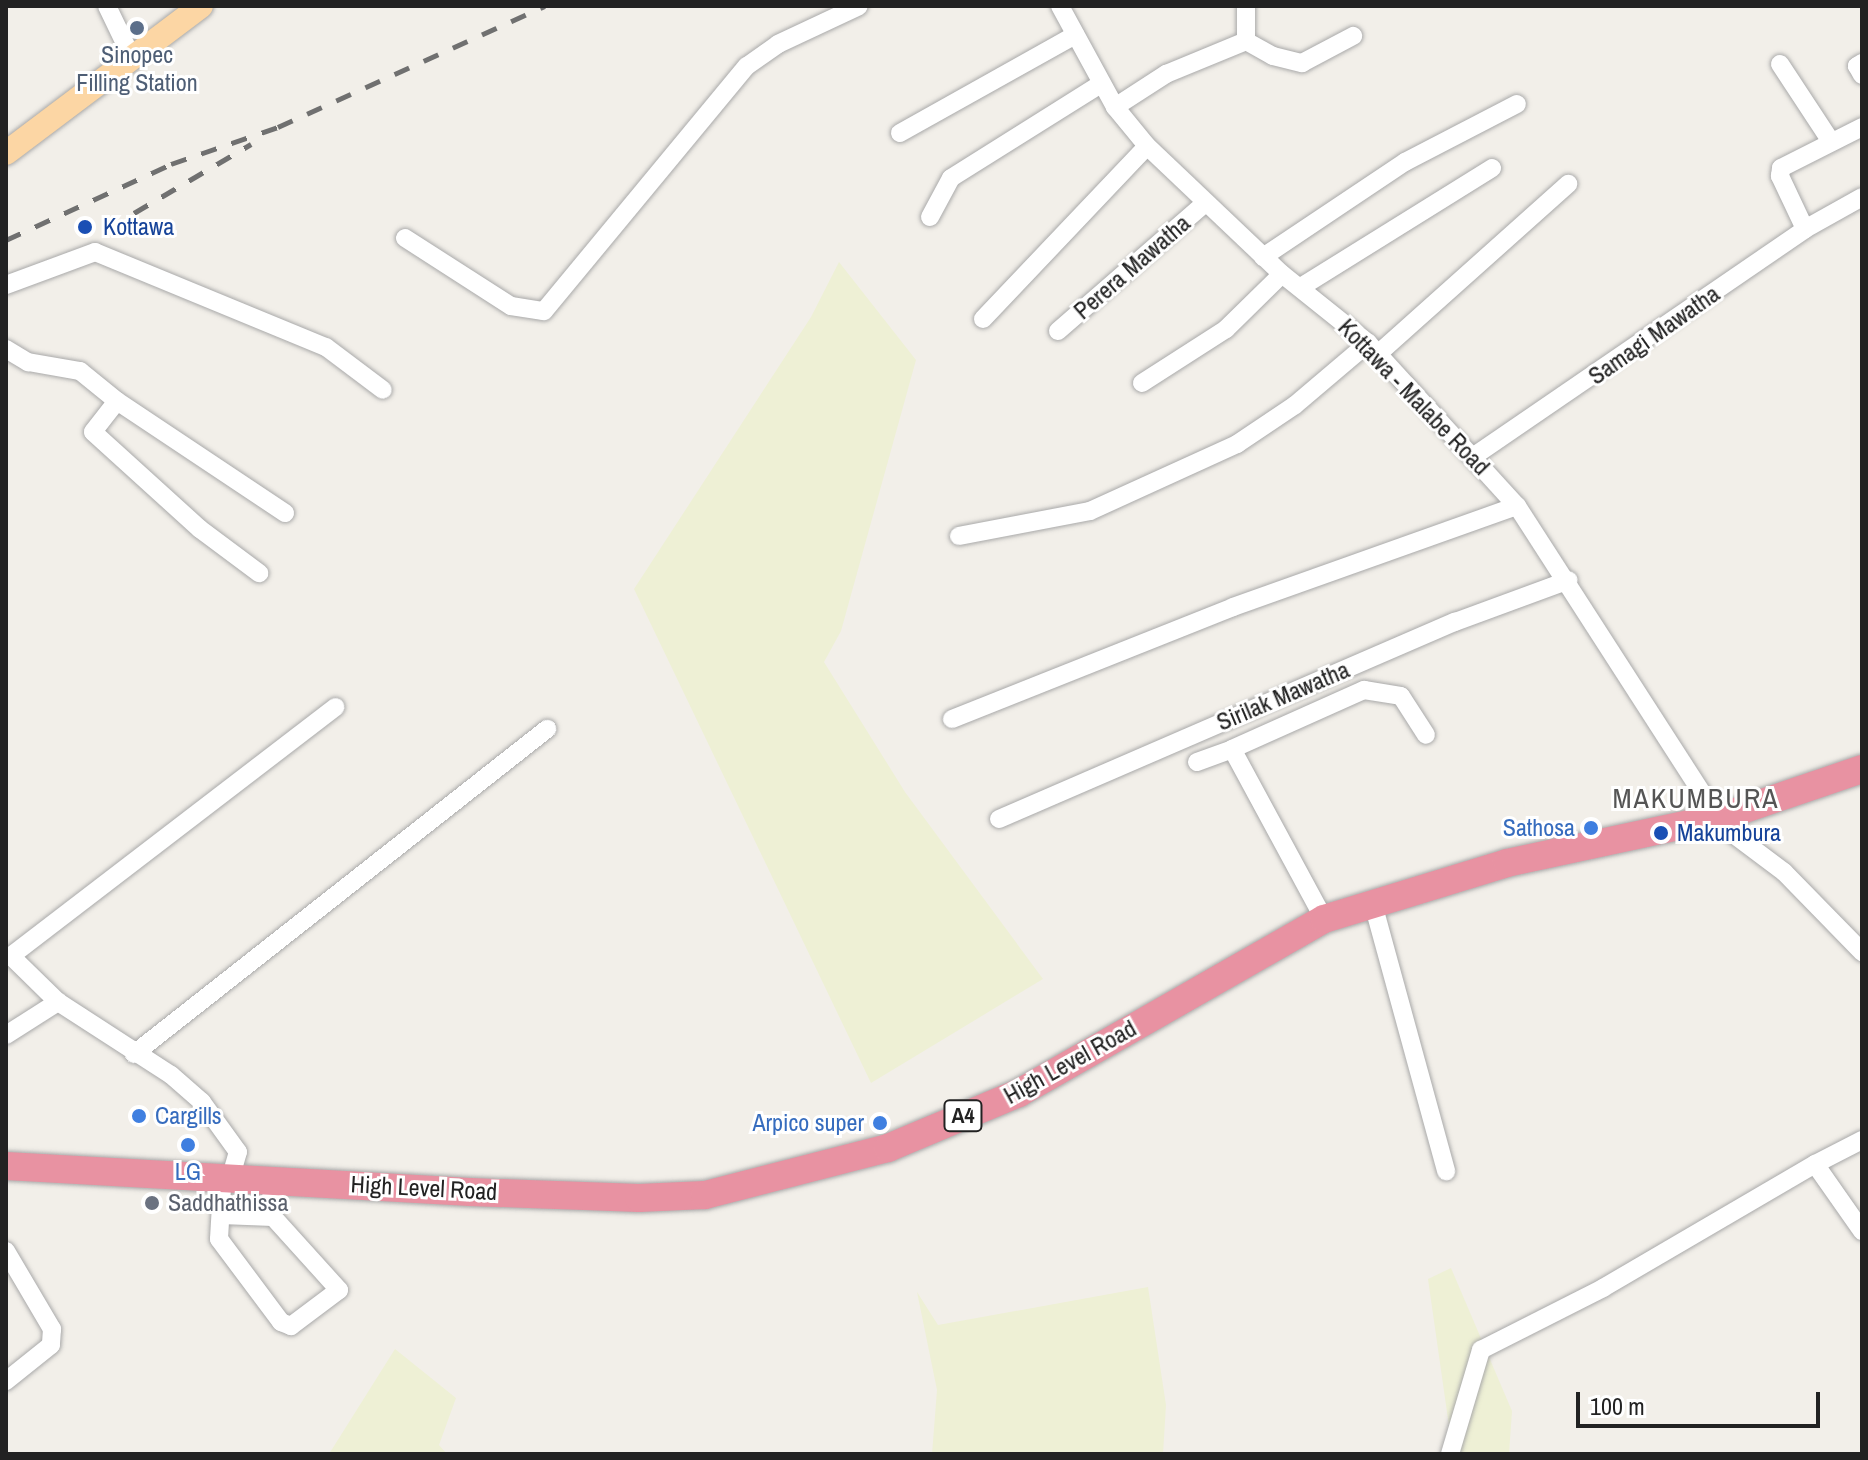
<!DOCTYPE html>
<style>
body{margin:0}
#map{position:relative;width:1868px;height:1460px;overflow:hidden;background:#f2efe9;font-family:"Archivo Narrow",sans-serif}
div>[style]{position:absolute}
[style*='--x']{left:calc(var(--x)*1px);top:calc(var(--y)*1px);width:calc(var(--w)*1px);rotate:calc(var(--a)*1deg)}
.farmland>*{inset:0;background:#eef0d5}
.roads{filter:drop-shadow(0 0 2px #a9a9a9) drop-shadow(0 0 2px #a9a9a9)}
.minor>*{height:18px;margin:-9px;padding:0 9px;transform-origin:9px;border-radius:9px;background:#fff}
.major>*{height:24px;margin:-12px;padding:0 12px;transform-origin:12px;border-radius:12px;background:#fcd6a4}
.highway>*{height:28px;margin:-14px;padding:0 14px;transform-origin:14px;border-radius:14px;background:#e892a2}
.rail>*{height:5px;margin-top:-2.5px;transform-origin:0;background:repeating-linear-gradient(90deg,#707070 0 16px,transparent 0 32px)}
.dots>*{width:22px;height:22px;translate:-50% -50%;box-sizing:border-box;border:4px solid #fff;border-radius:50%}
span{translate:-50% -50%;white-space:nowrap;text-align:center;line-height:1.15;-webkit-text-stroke:6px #fff;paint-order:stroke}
.shield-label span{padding:2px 6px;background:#fff;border:2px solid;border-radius:6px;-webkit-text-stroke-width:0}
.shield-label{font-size:22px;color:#222;font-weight:700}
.service-label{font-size:24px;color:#4e5e75}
.transit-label{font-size:24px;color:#164399}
.left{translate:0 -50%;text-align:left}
.street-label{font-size:24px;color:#222}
.shop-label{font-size:24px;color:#366cbe}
.right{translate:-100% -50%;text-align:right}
.worship-label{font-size:24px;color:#5b616d}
.quarter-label{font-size:28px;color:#555;letter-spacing:2px}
.frame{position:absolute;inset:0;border:8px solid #222;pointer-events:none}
.scale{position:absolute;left:1576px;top:1392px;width:244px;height:36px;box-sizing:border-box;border:4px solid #222;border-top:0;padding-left:10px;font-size:24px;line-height:28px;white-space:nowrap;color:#222;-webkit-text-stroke:6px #fff;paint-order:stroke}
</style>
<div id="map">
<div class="farmland">
<i style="clip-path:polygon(839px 262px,916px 360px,841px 631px,824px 662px,905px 792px,1043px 979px,871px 1083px,634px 589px,811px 317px)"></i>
<i style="clip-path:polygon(1451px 1268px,1512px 1411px,1509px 1454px,1453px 1454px,1428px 1279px)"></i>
<i style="clip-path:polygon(1148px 1287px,1166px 1405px,1163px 1454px,932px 1454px,937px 1390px,917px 1292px,938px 1325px)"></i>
<i style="clip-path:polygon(395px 1349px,456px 1398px,439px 1445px,447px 1454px,329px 1454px)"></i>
</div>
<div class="roads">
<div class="minor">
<i style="--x:107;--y:6;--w:58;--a:64.3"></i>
<i style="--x:1060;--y:6;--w:115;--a:61.4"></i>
<i style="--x:1115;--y:107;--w:50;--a:50.6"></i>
<i style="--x:1147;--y:146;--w:186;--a:43.5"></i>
<i style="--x:1282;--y:274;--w:110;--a:38.7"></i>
<i style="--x:1368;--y:343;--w:221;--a:47.6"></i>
<i style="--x:1517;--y:506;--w:382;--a:57.2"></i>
<i style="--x:1724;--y:827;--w:75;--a:36.9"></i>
<i style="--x:1784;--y:872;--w:112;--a:45.7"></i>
<i style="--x:1246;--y:6;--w:35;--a:90"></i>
<i style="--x:1246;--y:41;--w:31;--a:29"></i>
<i style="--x:1273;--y:56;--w:30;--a:14"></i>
<i style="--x:1302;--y:63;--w:58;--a:-27.9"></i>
<i style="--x:1862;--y:63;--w:6;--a:149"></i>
<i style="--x:1857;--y:66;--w:10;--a:61"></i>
<i style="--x:1780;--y:64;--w:91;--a:56.7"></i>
<i style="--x:1115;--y:107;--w:61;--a:-32.9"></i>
<i style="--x:1166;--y:74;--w:87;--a:-22.4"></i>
<i style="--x:900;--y:133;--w:201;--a:-29.2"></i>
<i style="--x:930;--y:217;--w:44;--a:-61.7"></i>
<i style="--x:951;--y:178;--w:177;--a:-32.1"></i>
<i style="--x:1805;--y:229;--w:59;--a:-115.3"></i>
<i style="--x:1780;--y:176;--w:8;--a:-83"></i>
<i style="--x:1781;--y:168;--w:91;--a:-26.8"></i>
<i style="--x:405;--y:238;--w:126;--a:32.7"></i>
<i style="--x:511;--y:306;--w:33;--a:9"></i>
<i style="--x:544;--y:311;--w:318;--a:-50.4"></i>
<i style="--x:747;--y:66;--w:38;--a:-35"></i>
<i style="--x:778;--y:44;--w:89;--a:-25.1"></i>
<i style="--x:1263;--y:257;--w:171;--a:-33.8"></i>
<i style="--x:1405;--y:162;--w:126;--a:-27.4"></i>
<i style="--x:6;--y:285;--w:95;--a:-20.3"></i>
<i style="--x:95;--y:252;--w:250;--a:22.4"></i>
<i style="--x:326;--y:347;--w:71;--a:37"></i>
<i style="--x:1301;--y:287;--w:225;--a:-31.9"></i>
<i style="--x:983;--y:319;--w:238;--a:-46.5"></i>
<i style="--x:1058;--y:331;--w:195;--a:-41"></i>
<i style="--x:6;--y:349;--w:26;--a:31"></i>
<i style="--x:28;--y:362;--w:53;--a:9.8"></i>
<i style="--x:80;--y:371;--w:48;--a:39"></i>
<i style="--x:117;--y:401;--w:39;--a:128"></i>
<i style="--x:93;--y:432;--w:144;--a:42.2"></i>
<i style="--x:200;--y:529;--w:74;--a:36.7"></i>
<i style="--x:1379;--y:353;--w:254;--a:-41.8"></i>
<i style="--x:1142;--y:383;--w:100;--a:-32.7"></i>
<i style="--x:1226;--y:329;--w:78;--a:-44.5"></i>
<i style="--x:117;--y:401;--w:202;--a:33.7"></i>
<i style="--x:1474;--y:456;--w:401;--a:-34.4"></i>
<i style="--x:1805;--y:229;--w:65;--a:-29.3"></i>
<i style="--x:959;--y:536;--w:133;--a:-10.8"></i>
<i style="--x:1090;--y:511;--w:162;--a:-24.5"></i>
<i style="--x:1237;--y:444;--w:70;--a:-33.9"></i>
<i style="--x:1295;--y:405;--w:96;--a:-40.3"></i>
<i style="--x:952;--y:719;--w:302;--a:-21.7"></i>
<i style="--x:1233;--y:607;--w:301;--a:-19.6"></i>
<i style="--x:1197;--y:762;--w:37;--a:-20"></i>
<i style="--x:999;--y:819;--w:497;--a:-23.4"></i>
<i style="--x:1455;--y:622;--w:121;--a:-20.2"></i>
<i style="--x:1375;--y:911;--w:270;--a:74.7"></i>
<i style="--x:1324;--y:919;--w:193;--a:-118.4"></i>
<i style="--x:1232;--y:749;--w:145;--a:-24.1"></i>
<i style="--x:1364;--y:690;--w:37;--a:9"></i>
<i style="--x:1401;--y:696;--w:46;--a:57.3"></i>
<i style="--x:6;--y:1035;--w:62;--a:-32.4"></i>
<i style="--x:134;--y:1054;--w:526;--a:-38.2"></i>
<i style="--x:1862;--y:1140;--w:53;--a:152.9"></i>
<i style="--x:1815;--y:1164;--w:82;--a:55"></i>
<i style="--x:231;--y:1176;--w:25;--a:-74"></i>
<i style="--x:238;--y:1152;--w:62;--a:-125.8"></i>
<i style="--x:202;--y:1102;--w:41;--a:-138.9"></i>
<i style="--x:171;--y:1075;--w:135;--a:-147.1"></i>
<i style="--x:58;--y:1002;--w:66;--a:-135.6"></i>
<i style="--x:11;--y:956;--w:409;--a:-37.5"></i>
<i style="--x:222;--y:1188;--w:51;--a:93.4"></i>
<i style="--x:219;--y:1239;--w:104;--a:53.2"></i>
<i style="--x:281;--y:1322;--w:11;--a:22"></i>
<i style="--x:291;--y:1326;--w:60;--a:-36.9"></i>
<i style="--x:339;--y:1290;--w:98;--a:-132.1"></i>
<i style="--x:273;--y:1217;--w:27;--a:-94"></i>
<i style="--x:221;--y:1215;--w:52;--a:2.2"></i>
<i style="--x:6;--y:1251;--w:91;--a:59.5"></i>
<i style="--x:52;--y:1329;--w:16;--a:94"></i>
<i style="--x:51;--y:1345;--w:58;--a:141.3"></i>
<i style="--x:1450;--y:1454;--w:109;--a:-73.4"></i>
<i style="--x:1481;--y:1350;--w:137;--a:-26.9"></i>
<i style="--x:1603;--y:1288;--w:246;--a:-30.3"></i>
</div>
<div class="major">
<i style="--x:6;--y:153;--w:244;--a:-37"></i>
</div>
<div class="highway">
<i style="--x:6;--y:1166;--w:465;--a:3.2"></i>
<i style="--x:470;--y:1192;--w:169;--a:2"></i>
<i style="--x:639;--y:1198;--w:66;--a:-2.6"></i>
<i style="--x:705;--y:1195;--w:189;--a:-14.4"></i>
<i style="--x:888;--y:1148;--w:142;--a:-22.8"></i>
<i style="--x:1019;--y:1093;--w:351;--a:-29.7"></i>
<i style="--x:1324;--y:919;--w:191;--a:-17"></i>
<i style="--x:1507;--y:863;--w:219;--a:-12.1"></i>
<i style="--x:1721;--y:817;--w:149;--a:-18.8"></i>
</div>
</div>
<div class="rail">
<i style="--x:134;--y:213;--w:136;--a:-30.5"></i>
<i style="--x:6;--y:240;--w:182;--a:-24.7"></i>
<i style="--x:171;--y:164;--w:113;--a:-19.1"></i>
<i style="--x:278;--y:127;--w:293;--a:-24.4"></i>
</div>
<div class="dots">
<i style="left:137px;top:28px;background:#5c6f8a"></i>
<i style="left:85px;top:227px;background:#1a4fb4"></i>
<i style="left:1591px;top:828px;background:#3f7fe0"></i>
<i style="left:1661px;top:833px;background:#1a4fb4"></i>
<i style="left:139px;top:1116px;background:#3f7fe0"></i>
<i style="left:880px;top:1123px;background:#3f7fe0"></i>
<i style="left:188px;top:1145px;background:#3f7fe0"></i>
<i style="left:152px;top:1203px;background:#6b7280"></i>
</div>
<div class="shield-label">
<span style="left:963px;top:1116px">A4</span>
</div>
<div class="service-label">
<span style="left:137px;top:69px">Sinopec<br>Filling Station</span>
</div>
<div class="transit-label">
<span class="left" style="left:103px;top:227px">Kottawa</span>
<span class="left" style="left:1677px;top:833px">Makumbura</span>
</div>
<div class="street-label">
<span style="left:1132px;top:267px;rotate:-41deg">Perera Mawatha</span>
<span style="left:1654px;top:335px;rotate:-35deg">Samagi Mawatha</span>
<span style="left:1414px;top:397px;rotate:46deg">Kottawa - Malabe Road</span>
<span style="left:1283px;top:696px;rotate:-23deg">Sirilak Mawatha</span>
<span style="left:1070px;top:1062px;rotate:-29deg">High Level Road</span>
<span style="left:424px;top:1188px;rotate:3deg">High Level Road</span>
</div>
<div class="shop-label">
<span class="right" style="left:1575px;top:828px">Sathosa</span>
<span class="left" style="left:155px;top:1116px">Cargills</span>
<span class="right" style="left:864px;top:1123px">Arpico super</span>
<span style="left:188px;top:1172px">LG</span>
</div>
<div class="worship-label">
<span class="left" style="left:168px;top:1203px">Saddhathissa</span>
</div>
<div class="quarter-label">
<span style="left:1696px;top:798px">MAKUMBURA</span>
</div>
<div class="frame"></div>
<div class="scale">100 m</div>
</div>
